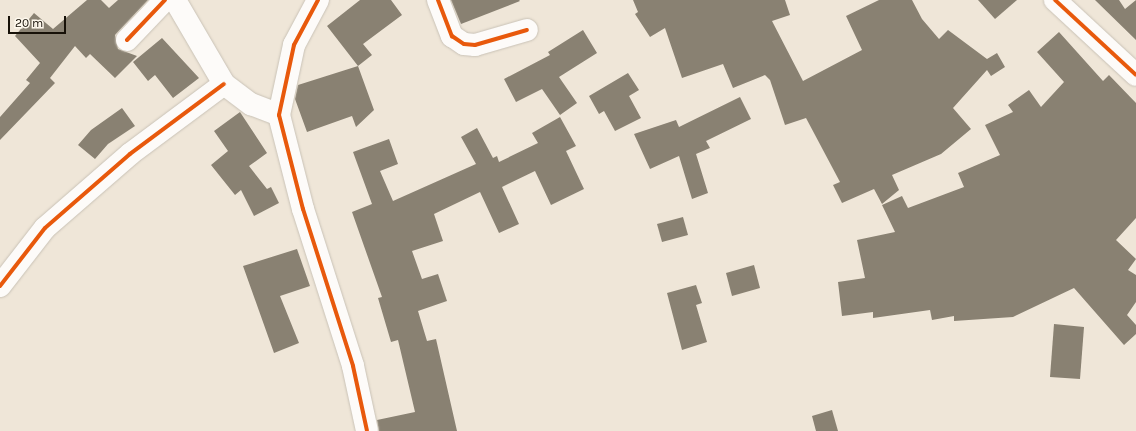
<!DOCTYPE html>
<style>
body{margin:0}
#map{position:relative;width:1136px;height:431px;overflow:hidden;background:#efe6d8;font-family:Karla,sans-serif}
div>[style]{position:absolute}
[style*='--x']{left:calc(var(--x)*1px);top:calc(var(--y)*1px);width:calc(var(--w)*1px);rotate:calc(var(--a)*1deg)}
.building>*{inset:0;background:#898172}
.roads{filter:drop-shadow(0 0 1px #c9c2b6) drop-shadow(0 0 1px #c9c2b6)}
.minor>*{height:22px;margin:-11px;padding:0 11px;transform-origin:11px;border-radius:11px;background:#fdfbf9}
.tertiary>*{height:22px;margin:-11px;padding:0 11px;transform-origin:11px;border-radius:11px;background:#fdfbf9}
.cycleway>*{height:4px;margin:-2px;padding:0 2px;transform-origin:2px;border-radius:2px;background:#e8590c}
span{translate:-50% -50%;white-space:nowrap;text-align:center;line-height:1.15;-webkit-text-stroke:4px #fef8ed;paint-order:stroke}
.scale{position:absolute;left:8px;top:16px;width:58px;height:18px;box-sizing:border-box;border:2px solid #171108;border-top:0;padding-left:5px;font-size:12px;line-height:14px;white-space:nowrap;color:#171108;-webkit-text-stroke:3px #fef8ed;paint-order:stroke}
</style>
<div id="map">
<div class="building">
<i style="clip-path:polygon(87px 0,101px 0,109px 8px,118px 0,148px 0,115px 35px,118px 49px,137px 56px,115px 78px,90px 54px,86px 58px,75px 46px,50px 78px,55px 83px,0 140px,0 117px,30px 83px,26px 80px,40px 63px,15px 36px,34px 13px,53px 29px)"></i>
<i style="clip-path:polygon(360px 0,391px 0,402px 15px,363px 44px,372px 55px,358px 66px,327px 26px)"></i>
<i style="clip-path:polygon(451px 0,519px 0,520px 1px,461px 24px)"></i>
<i style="clip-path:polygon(633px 0,785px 0,790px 15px,772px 21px,803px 81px,862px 50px,846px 16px,879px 0,912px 0,922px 19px,939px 39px,948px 30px,987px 59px,997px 53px,1005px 67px,991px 76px,987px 70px,953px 108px,971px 129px,941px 154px,892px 175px,899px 190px,882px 204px,874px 189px,842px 203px,833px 185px,840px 182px,806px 118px,785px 125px,770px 80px,765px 75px,733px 88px,723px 64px,682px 78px,665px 28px,650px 37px,635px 14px,638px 12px)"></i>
<i style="clip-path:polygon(978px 0,1017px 0,995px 19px)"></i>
<i style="clip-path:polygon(1095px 0,1119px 0,1125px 9px,1136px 0,1136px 40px)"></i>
<i style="clip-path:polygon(583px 30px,597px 53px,559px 77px,577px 103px,560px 115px,542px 89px,516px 102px,504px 79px,550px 55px,548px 52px)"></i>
<i style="clip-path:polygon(1059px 32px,1103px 81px,1109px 75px,1136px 103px,1136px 218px,1116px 240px,1136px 259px,1128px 270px,1136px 275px,1136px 302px,1127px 315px,1136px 325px,1136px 334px,1124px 345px,1074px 288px,1013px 317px,954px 321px,954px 316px,932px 320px,930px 310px,873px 318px,873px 312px,842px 316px,838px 282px,865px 278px,857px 240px,895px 232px,882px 205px,902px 196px,908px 208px,964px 187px,958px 173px,1000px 155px,985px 125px,1013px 112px,1008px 105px,1029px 90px,1041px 107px,1064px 82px,1037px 52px)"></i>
<i style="clip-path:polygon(162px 38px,199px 78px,173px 98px,155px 75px,148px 81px,133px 62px)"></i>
<i style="clip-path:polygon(358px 66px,374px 110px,356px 127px,352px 116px,307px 132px,295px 99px,298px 85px)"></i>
<i style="clip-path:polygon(628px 73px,639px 90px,629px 96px,641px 118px,615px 131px,604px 111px,599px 114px,589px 96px)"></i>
<i style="clip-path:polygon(740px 97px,751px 119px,706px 141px,710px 148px,696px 154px,708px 193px,692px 199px,679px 156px,650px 169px,634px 134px,676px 120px,679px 127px)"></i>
<i style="clip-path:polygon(122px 108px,135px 126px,108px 144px,95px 159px,78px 145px,91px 130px)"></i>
<i style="clip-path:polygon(240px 112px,267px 153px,249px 166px,267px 189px,271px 187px,279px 203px,254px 216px,241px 190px,235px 195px,211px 165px,228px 151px,214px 131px)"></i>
<i style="clip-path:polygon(560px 117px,576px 146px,566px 151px,584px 189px,551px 205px,535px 171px,502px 187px,519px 224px,499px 233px,480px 192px,434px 214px,443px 241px,412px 251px,422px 279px,438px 274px,447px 301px,418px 311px,427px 341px,436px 339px,457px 431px,379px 431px,377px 420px,415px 412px,398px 340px,391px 342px,378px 298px,382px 297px,352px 212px,372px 204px,353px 152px,389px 139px,398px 164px,380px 171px,393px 201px,476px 164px,461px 137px,477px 128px,493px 158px,497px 156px,499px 162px,538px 143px,532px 133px)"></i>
<i style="clip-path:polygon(683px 217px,688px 235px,662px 242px,657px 224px)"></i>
<i style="clip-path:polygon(297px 249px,310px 286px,280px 296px,299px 343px,274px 353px,243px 266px)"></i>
<i style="clip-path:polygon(754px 265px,760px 288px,732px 296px,726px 273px)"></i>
<i style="clip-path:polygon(696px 285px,702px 303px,696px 305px,707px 342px,682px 350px,667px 293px)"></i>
<i style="clip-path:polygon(1054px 324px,1084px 327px,1080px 379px,1050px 377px)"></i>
<i style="clip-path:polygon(832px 410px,838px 431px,816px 431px,812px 416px)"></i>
</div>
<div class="roads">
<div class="minor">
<i style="--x:175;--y:0;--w:97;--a:59.7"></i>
<i style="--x:224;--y:84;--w:34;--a:37"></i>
<i style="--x:251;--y:104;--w:30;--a:21"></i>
<i style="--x:438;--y:0;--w:39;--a:69"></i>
<i style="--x:452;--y:36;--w:14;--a:34"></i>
<i style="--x:464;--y:44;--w:11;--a:5"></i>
<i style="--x:475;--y:45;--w:54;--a:-16.1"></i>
<i style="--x:1055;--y:0;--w:110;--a:42.8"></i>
<i style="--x:127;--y:40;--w:55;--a:-46.5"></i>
<i style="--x:0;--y:286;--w:73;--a:-52.2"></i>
<i style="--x:45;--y:228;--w:113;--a:-41"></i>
<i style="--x:130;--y:154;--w:117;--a:-36.7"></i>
</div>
<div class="tertiary">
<i style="--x:318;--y:0;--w:51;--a:118.1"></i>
<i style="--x:294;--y:45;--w:72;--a:102.1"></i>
<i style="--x:279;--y:115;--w:97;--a:75.7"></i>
<i style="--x:303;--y:209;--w:165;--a:72.3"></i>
<i style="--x:353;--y:366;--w:66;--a:77.8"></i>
</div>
</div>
<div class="cycleway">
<i style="--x:318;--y:0;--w:51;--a:118.1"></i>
<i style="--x:294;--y:45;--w:72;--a:102.1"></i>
<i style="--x:279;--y:115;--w:97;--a:75.7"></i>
<i style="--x:303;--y:209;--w:165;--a:72.3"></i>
<i style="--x:353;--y:366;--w:66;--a:77.8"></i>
<i style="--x:438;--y:0;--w:39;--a:69"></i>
<i style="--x:452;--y:36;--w:14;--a:34"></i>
<i style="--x:464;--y:44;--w:11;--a:5"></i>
<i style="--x:475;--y:45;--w:54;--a:-16.1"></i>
<i style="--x:1055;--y:0;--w:110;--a:42.8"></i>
<i style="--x:127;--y:40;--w:55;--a:-46.5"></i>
<i style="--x:0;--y:286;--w:73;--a:-52.2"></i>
<i style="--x:45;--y:228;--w:113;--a:-41"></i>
<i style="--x:130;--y:154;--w:117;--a:-36.7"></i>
</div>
<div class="scale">20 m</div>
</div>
